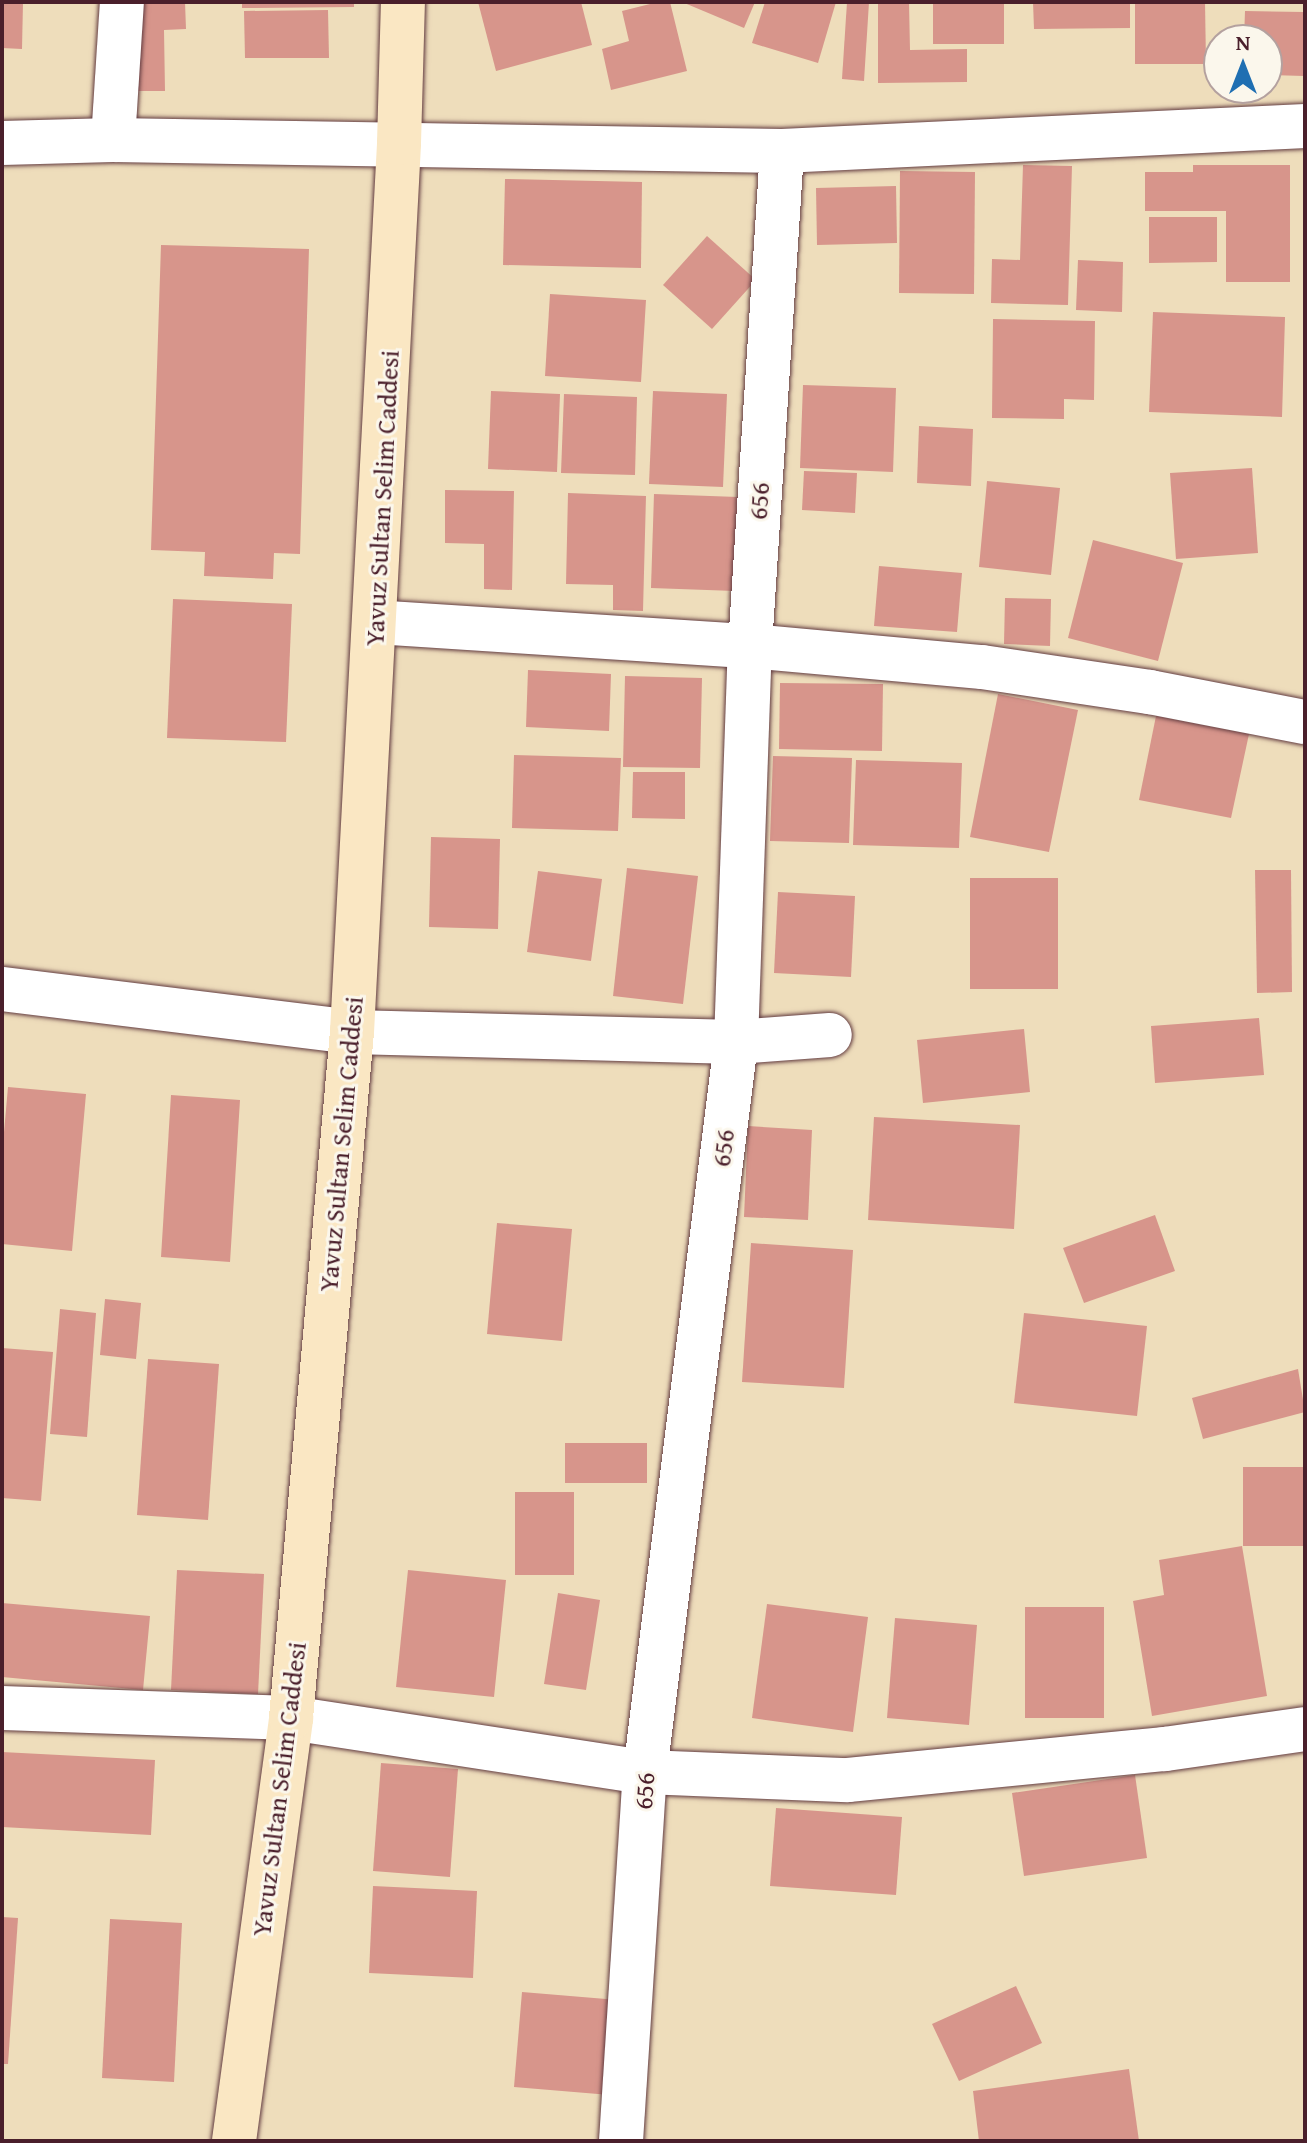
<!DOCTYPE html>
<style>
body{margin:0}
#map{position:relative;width:1307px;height:2143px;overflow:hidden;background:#edb;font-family:"Gentium Book Plus",serif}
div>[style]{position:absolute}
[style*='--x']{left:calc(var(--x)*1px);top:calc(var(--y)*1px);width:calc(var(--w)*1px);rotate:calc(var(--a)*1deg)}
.building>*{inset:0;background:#d7958b}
.roads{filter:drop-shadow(0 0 2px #633c41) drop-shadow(0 0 2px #633c41)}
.street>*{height:44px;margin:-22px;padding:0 22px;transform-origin:22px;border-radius:22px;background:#fff}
.secondary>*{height:44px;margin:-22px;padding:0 22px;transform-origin:22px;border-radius:22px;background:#fae7c3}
span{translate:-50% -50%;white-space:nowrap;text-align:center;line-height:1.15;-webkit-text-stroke:6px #fbf7ec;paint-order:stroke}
.street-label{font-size:26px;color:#4a1f2b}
.frame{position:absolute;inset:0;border:4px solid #4a1f2b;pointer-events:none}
.north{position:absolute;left:1203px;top:24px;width:80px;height:80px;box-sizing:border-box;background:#fbf7ec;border:2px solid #b4a19f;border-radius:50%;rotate:0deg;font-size:22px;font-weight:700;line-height:32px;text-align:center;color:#4a1f2b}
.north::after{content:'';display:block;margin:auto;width:28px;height:36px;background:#1f6fb2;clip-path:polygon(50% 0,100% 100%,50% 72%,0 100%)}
</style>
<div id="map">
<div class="building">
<i style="clip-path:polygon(2px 2px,23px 2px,22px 49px,2px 48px)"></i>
<i style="clip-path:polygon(132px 2px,185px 2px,186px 29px,164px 30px,165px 91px,134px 91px)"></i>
<i style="clip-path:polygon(242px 2px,354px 2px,354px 7px,242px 8px)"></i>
<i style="clip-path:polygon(478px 2px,581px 2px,592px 45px,496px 71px)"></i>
<i style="clip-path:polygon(658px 2px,670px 2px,687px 71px,611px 90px,602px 49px,629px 41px,622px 11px)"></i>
<i style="clip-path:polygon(682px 2px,755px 2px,744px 28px)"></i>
<i style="clip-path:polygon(765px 2px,836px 2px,818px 63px,752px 43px)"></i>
<i style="clip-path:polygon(847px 2px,869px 2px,864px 81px,842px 79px)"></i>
<i style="clip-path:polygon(878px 2px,909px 2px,910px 50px,967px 49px,967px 82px,878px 83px)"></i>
<i style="clip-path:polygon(933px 2px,1004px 2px,1004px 44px,933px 44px)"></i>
<i style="clip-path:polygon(1033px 2px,1130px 2px,1130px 28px,1034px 29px)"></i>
<i style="clip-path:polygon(1135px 2px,1205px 2px,1206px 64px,1135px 64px)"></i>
<i style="clip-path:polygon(328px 10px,329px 58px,245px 58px,244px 11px)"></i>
<i style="clip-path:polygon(1245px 11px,1304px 12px,1304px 76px,1267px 75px,1267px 40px,1244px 40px)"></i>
<i style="clip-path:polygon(1023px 165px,1072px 166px,1068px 305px,991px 303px,992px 259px,1020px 260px)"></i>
<i style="clip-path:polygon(1193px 165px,1290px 165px,1290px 282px,1226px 282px,1226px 211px,1145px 211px,1145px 172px,1193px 172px)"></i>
<i style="clip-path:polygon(900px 171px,975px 172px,974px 294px,899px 293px)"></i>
<i style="clip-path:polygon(505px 179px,642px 182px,641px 268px,503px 265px)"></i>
<i style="clip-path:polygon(896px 186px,897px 243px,817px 245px,816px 188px)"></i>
<i style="clip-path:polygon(1149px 217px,1217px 217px,1217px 262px,1149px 263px)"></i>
<i style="clip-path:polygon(707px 236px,756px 280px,712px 329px,663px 285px)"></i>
<i style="clip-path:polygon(161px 245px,309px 249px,300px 554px,274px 553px,273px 579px,204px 576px,205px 552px,151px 550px)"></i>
<i style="clip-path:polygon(1078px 260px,1123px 262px,1122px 312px,1076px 310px)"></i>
<i style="clip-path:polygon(550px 294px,646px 300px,641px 382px,545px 376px)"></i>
<i style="clip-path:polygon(1153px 312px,1285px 317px,1282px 417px,1149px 412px)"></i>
<i style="clip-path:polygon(993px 319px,1095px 321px,1094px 400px,1064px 399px,1064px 419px,992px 418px)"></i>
<i style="clip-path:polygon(803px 385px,896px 388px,893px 472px,800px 468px)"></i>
<i style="clip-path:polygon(491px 391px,560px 394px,557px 472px,488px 469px)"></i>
<i style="clip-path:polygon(653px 391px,727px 394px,723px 487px,649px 484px)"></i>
<i style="clip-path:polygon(564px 394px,637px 397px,635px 475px,561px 473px)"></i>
<i style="clip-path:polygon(919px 426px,973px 429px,971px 486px,917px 483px)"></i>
<i style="clip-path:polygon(1252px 468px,1258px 553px,1176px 559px,1170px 473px)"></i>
<i style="clip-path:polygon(804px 471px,857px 473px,855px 513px,802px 510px)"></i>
<i style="clip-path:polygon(987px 481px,1060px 488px,1051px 575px,979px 567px)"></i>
<i style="clip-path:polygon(445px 490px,514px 491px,512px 590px,484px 589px,484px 544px,445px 543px)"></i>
<i style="clip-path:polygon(568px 493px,646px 496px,643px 611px,613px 610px,613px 585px,566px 584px)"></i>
<i style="clip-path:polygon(654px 494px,738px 497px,735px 591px,651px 588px)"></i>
<i style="clip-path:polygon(1093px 540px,1183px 563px,1158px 661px,1068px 638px)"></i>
<i style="clip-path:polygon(879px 566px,962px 573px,957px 632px,874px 626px)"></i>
<i style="clip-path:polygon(1005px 598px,1051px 599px,1050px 646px,1004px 644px)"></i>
<i style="clip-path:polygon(173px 599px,292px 604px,286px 742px,167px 738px)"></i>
<i style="clip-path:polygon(528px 670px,611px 674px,609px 731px,526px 727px)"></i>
<i style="clip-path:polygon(625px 676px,702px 678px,700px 768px,623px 767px)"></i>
<i style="clip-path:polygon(780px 683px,883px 684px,882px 751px,779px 749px)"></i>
<i style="clip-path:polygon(998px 694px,1078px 710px,1049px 852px,970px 837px)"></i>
<i style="clip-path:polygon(1156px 716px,1249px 734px,1231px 818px,1139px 800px)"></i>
<i style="clip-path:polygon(514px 755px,621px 758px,618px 831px,512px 828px)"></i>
<i style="clip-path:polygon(773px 756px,852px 758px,849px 843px,770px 841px)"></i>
<i style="clip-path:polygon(856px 760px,962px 763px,959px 848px,853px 845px)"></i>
<i style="clip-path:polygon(633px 772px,685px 772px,685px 819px,632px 818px)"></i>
<i style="clip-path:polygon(431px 837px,500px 839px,498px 929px,429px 927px)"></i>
<i style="clip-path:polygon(627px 868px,698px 876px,683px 1004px,613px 996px)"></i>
<i style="clip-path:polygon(1255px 870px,1291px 870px,1292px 992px,1257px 993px)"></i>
<i style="clip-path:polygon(538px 871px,602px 879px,591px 961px,527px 952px)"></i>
<i style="clip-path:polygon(970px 878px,1058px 878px,1058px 989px,970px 989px)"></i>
<i style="clip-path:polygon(778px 892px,855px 896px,851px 977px,774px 973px)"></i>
<i style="clip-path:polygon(1259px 1018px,1264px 1075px,1155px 1083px,1151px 1026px)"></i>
<i style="clip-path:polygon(1024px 1029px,1030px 1092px,923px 1103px,917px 1040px)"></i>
<i style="clip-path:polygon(8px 1087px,86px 1094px,72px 1251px,2px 1244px,2px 1155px)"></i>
<i style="clip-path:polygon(171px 1095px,240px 1100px,230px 1262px,161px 1257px)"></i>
<i style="clip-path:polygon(874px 1117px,1020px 1125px,1014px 1229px,868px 1220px)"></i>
<i style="clip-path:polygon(748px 1126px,812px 1130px,808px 1220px,744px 1217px)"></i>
<i style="clip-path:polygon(1155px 1215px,1175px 1271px,1084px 1303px,1063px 1248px)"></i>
<i style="clip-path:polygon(497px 1223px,572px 1229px,562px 1341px,487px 1334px)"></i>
<i style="clip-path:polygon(751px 1243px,853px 1250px,844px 1388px,742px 1382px)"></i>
<i style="clip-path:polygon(105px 1299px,141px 1303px,136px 1359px,100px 1355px)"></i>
<i style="clip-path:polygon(60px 1309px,96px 1313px,87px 1437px,50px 1434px)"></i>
<i style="clip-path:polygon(1024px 1313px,1147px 1326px,1137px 1416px,1014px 1403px)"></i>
<i style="clip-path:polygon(2px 1348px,53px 1352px,41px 1501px,2px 1498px)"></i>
<i style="clip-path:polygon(148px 1359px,219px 1364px,208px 1520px,137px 1515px)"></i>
<i style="clip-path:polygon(1298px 1369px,1305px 1412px,1203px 1439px,1192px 1398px)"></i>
<i style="clip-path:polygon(565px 1443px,647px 1443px,647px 1483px,565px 1483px)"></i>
<i style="clip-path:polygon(1243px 1467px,1305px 1467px,1305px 1546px,1243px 1546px)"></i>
<i style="clip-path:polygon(515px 1492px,574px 1492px,574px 1575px,515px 1575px)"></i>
<i style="clip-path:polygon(1242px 1546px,1267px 1696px,1152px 1716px,1133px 1601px,1164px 1595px,1159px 1560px)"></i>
<i style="clip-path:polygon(177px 1570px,264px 1574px,258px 1694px,171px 1690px)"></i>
<i style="clip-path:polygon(408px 1570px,506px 1580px,494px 1697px,396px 1687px)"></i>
<i style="clip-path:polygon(558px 1593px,600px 1600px,586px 1690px,544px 1684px)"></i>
<i style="clip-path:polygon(2px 1603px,150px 1616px,143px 1690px,2px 1677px)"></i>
<i style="clip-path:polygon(767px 1604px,868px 1617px,853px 1732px,752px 1718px)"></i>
<i style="clip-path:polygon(1025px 1607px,1104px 1607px,1104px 1718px,1025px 1718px)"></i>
<i style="clip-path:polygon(895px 1618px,977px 1625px,969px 1725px,887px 1718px)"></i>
<i style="clip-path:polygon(2px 1752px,155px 1760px,151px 1835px,2px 1827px)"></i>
<i style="clip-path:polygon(381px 1763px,458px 1769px,450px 1877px,373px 1871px)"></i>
<i style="clip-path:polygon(1135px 1775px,1147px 1858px,1024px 1876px,1012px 1793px)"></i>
<i style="clip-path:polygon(776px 1808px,902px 1817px,896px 1895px,770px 1886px)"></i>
<i style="clip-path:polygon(373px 1886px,477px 1891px,473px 1978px,369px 1973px)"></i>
<i style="clip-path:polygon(2px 1917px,18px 1918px,8px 2064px,2px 2064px)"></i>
<i style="clip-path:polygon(110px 1919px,182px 1923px,174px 2082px,102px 2078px)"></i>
<i style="clip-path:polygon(1016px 1986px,1042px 2043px,959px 2081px,932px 2024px)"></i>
<i style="clip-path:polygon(522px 1992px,618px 2000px,610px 2095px,514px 2087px)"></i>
<i style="clip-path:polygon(1129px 2069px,1139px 2141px,979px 2141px,973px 2091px)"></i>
</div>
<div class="roads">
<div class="street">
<i style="--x:113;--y:140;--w:138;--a:-86.3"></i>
<i style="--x:2;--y:143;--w:111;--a:-1.5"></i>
<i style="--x:113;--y:140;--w:669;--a:0.94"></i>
<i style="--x:782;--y:151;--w:524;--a:-2.74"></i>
<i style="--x:375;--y:622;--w:376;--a:3.7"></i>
<i style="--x:750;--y:646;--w:233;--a:5.2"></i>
<i style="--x:982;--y:667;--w:170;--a:8.5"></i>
<i style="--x:1150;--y:692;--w:158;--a:11"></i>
<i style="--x:2;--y:989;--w:353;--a:7"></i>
<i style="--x:352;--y:1032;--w:384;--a:1.5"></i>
<i style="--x:736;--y:1042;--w:94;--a:-4.3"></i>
<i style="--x:2;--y:1708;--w:289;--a:2"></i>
<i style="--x:291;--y:1718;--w:358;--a:8.7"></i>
<i style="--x:645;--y:1772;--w:203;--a:2.3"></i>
<i style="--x:848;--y:1780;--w:319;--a:-5.6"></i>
<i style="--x:1165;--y:1749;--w:141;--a:-8.1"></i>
<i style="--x:621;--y:2141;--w:370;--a:-86.3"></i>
<i style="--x:645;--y:1772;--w:736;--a:-82.89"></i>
<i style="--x:736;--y:1042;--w:396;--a:-88"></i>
<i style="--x:750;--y:646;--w:496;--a:-86.3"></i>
</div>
<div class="secondary">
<i style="--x:234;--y:2141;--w:427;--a:-82.3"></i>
<i style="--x:291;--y:1718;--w:689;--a:-84.92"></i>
<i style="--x:352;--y:1032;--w:890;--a:-86.97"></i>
<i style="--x:399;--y:143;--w:141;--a:-88.4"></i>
</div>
</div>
<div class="street-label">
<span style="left:382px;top:498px;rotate:-87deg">Yavuz Sultan Selim Caddesi</span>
<span style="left:759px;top:501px;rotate:-86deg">656</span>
<span style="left:341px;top:1144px;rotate:-85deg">Yavuz Sultan Selim Caddesi</span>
<span style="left:723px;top:1148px;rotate:-83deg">656</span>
<span style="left:279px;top:1789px;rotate:-83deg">Yavuz Sultan Selim Caddesi</span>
<span style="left:644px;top:1791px;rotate:-86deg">656</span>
</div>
<div class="frame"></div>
<div class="north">N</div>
</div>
